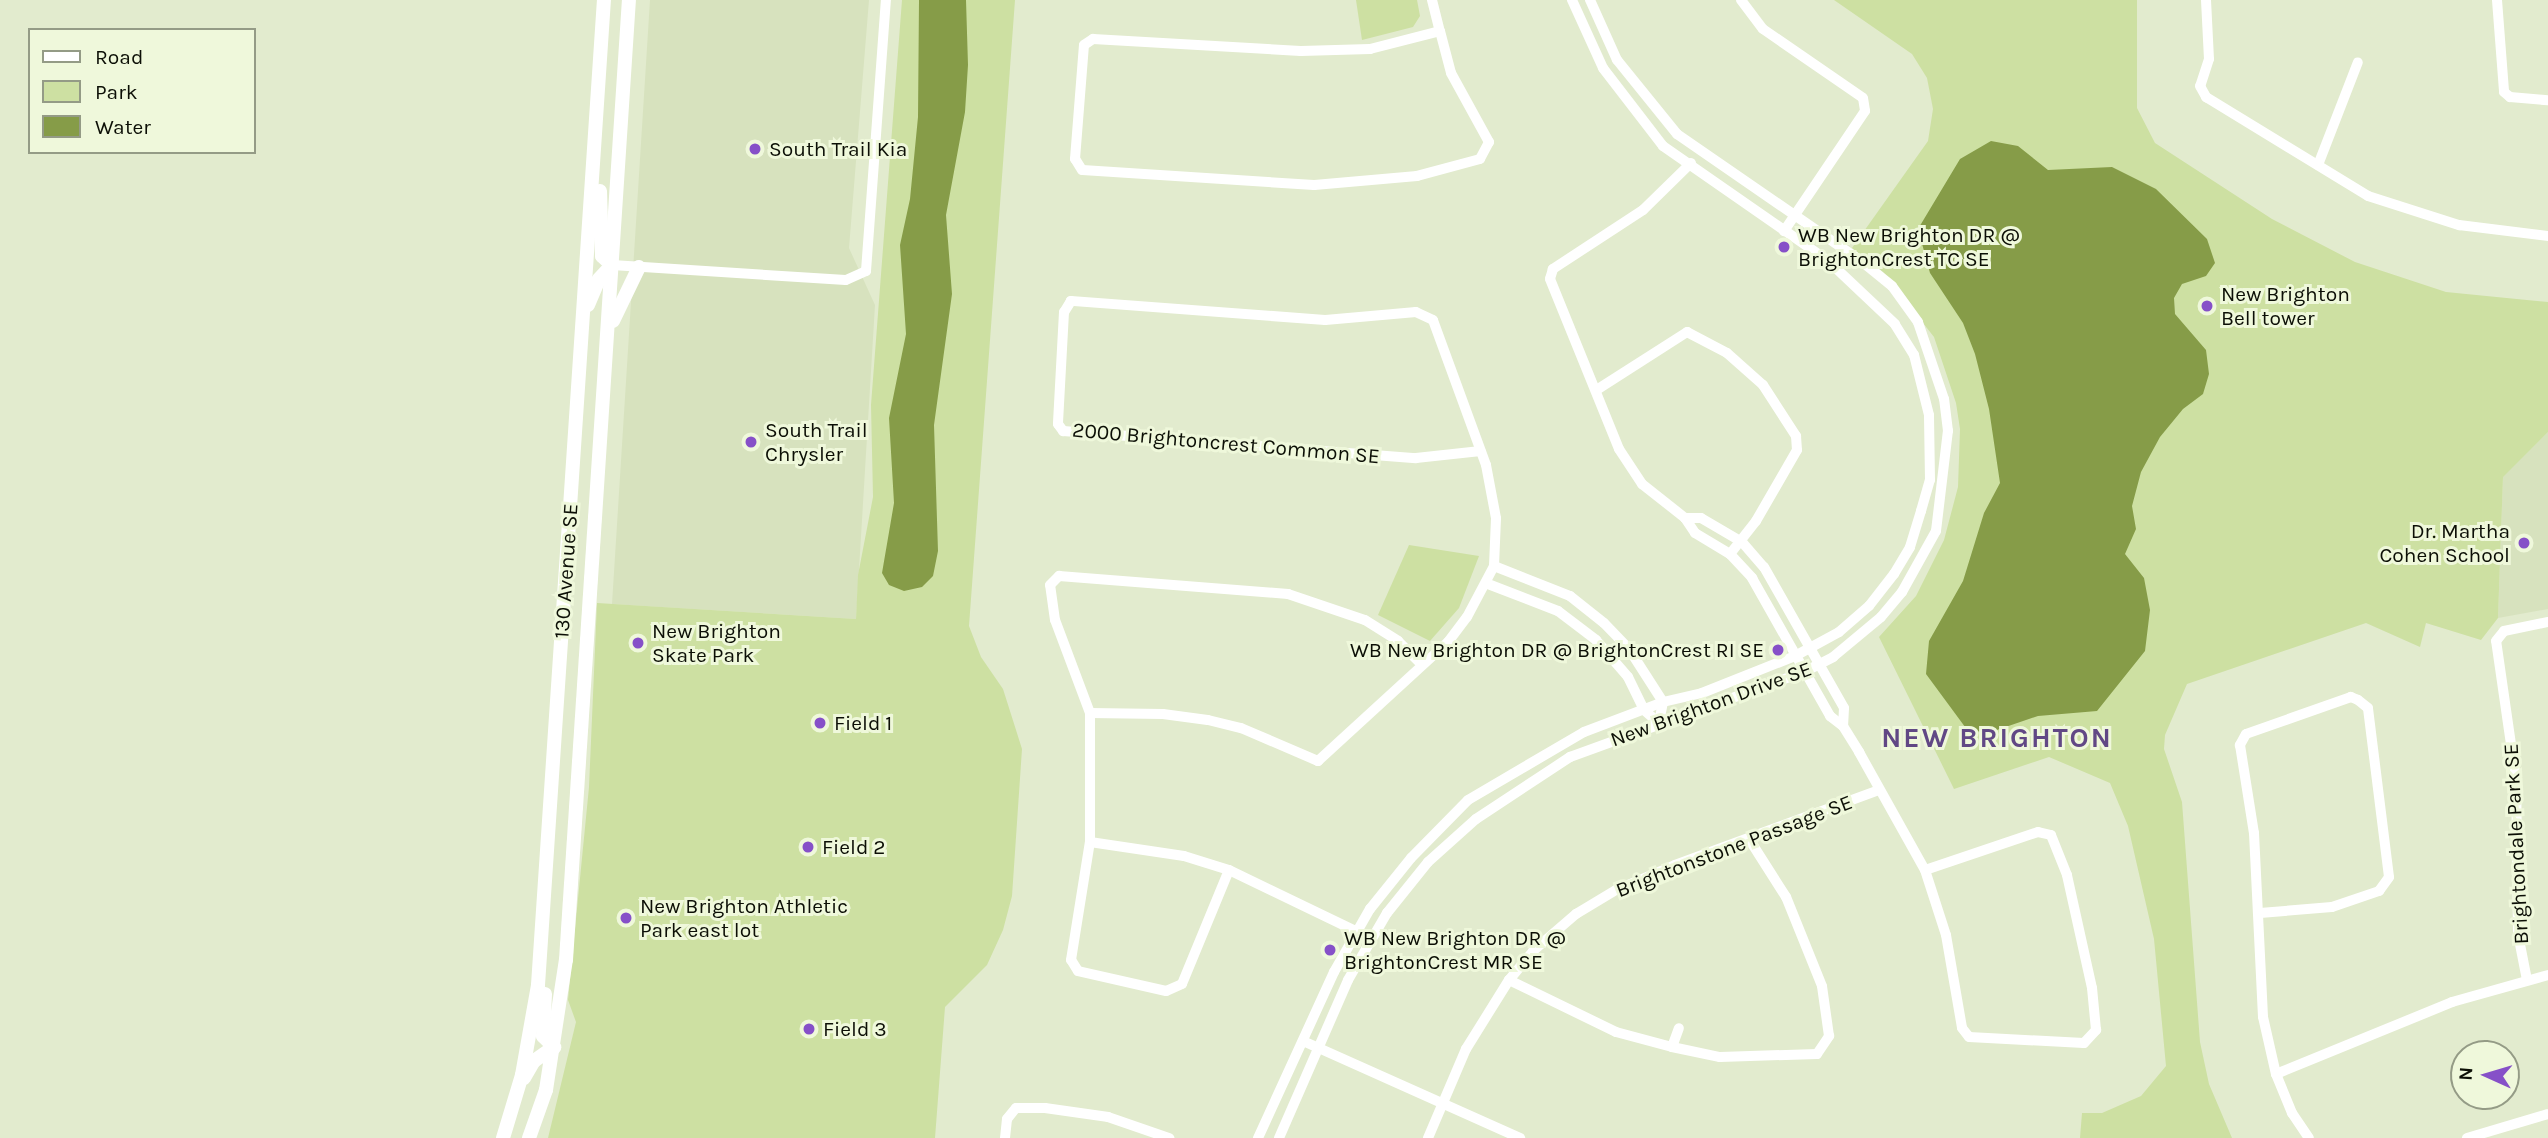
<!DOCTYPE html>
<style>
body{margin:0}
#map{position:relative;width:2548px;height:1138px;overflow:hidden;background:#e2ebce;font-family:Karla,sans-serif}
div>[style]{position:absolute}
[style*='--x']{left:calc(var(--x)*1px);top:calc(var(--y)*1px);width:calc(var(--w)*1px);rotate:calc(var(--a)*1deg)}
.built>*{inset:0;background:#d7e2be}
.green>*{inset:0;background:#cde0a2}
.water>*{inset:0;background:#869c48}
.minor>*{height:10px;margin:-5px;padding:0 5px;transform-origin:5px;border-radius:5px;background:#fff}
.major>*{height:14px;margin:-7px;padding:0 7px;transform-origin:7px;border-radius:7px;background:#fff}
.dots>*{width:19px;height:19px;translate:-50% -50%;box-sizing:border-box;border:4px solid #eff8db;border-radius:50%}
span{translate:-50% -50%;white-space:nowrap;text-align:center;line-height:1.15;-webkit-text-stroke:6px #eff8db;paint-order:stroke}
.poi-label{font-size:21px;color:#0c0f06}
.left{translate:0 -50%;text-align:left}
.right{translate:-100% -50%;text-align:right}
.street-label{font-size:21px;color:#0c0f06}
.district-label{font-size:28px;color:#614885;font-weight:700;letter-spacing:2px}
.legend{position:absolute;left:28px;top:28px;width:228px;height:126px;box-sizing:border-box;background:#eff8db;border:2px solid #949b86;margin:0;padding:9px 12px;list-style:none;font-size:21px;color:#0c0f06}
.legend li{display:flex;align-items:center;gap:14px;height:35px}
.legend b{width:35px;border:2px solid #949b86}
.north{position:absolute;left:2450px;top:1040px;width:70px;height:70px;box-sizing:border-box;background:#eff8db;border:2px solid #949b86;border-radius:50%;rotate:274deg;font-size:19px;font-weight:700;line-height:28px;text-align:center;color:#0c0f06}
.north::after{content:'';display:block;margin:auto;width:24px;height:32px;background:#8650c8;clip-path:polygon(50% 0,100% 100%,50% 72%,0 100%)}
</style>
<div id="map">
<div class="built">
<i style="clip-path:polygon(650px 0,869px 0,849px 248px,875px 305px,856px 619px,612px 604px)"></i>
<i style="clip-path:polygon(2548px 432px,2548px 609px,2498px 618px,2503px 476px)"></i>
</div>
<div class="green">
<i style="clip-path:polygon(902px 0,1015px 0,969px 626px,981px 657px,1003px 689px,1022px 749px,1012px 896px,1003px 930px,987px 965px,945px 1007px,935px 1138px,548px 1138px,576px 1022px,568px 1000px,589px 787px,597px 603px,856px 619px,858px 575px,873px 497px,871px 405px)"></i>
<i style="clip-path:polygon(1356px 0,1417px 0,1420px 16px,1413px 27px,1362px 40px)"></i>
<i style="clip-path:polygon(1834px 0,2137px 0,2137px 108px,2155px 143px,2272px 219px,2355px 262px,2446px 292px,2548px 302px,2548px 432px,2503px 477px,2498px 618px,2481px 640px,2426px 623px,2420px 647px,2366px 623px,2187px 684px,2165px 735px,2164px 749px,2182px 802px,2200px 1042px,2209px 1084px,2232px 1138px,2080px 1138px,2082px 1113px,2102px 1113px,2141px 1096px,2166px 1066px,2154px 939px,2128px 826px,2110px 783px,2049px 757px,1954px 789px,1879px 637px,1916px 596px,1944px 540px,1958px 487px,1960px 429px,1956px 403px,1934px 337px,1883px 272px,1852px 248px,1928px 141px,1933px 109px,1927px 78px,1912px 54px)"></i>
<i style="clip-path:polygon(1409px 545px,1479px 556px,1459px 608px,1430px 641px,1378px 615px)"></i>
</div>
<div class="water">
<i style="clip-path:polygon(919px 0,966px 0,968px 65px,965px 112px,946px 215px,952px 294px,934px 425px,938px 551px,933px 576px,922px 587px,904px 591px,889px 585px,882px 573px,894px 503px,889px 418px,906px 334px,900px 245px,910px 199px,918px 117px)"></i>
<i style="clip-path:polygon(1991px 141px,2018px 146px,2048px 170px,2112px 167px,2156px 189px,2207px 239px,2215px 263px,2206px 276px,2182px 284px,2174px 298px,2175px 314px,2206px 350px,2209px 374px,2203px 394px,2183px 409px,2160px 437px,2141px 472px,2132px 506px,2136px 529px,2125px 554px,2144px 578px,2150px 610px,2145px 651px,2097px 711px,2038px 716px,1991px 732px,1968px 731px,1926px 674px,1929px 641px,1963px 581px,1984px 513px,2000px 483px,1989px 409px,1975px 354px,1963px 323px,1930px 273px,1918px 229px,1960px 159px)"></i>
</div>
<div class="minor">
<i style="--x:1432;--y:0;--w:32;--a:76"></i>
<i style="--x:1440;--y:31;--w:43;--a:75.3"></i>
<i style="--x:1451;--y:73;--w:79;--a:61.2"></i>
<i style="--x:1489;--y:142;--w:19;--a:118"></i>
<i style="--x:1480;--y:159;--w:65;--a:164.9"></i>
<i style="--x:1417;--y:176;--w:103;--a:175"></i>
<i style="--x:1314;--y:185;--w:232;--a:-176.3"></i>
<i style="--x:1082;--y:170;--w:13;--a:-122"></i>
<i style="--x:1075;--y:159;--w:114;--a:-85.5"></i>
<i style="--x:1084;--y:45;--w:11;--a:-34"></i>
<i style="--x:1093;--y:39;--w:208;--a:3.3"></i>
<i style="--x:1301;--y:51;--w:69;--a:-1.7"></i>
<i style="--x:1370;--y:49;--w:72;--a:-14.4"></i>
<i style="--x:1741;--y:0;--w:36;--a:53"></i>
<i style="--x:1763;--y:29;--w:121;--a:34.6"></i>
<i style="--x:1863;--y:98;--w:13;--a:81"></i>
<i style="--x:1865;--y:111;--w:145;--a:124"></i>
<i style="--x:2206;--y:0;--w:59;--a:87.1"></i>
<i style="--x:2209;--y:59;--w:28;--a:108"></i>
<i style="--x:2200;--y:86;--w:13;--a:61"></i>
<i style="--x:2206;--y:97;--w:190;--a:31.4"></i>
<i style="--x:2368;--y:196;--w:96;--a:17.7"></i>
<i style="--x:2459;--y:225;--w:90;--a:7"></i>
<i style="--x:2497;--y:0;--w:92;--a:85.6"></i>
<i style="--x:2504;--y:92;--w:8;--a:40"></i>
<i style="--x:2510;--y:97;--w:38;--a:5"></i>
<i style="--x:1691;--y:163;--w:67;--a:135.6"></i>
<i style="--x:1643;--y:210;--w:108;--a:146.8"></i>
<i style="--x:1553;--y:269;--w:10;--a:107"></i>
<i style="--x:1550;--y:279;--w:183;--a:67.9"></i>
<i style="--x:1619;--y:449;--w:42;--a:56.7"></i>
<i style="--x:1642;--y:484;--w:55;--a:38.3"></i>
<i style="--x:1685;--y:518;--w:18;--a:56"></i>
<i style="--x:1695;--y:533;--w:41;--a:31"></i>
<i style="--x:1730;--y:554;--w:33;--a:47"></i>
<i style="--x:1752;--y:578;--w:159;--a:60.5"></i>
<i style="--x:1830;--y:716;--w:16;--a:38"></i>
<i style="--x:1843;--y:726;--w:31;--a:58"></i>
<i style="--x:1859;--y:752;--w:135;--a:60.8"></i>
<i style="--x:1925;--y:870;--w:68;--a:72.1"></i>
<i style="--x:1946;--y:935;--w:94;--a:80.2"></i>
<i style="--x:1962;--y:1028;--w:11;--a:52"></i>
<i style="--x:1969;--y:1037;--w:115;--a:3"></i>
<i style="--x:2084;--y:1043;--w:18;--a:-47"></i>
<i style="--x:2096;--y:1030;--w:42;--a:-95.4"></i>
<i style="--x:2092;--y:988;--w:116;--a:-102.5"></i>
<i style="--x:2067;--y:875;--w:43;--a:-111.8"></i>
<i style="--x:2051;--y:835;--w:13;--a:-167"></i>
<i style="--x:2038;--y:832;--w:119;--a:161.4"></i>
<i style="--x:2318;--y:165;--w:110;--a:-68.8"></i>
<i style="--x:612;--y:265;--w:234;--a:3.7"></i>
<i style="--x:846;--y:280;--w:22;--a:-24"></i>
<i style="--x:866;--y:271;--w:272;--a:-85.8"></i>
<i style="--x:1598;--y:389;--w:106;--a:-32.6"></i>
<i style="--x:1687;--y:332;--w:45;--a:27.7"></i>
<i style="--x:1727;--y:353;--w:48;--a:41.6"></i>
<i style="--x:1763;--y:385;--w:61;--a:57.1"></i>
<i style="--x:1796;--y:436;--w:14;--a:86"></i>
<i style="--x:1797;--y:450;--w:82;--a:120"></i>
<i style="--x:1756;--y:521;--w:42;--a:128.2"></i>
<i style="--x:1685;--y:518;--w:16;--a:0"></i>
<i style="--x:1701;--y:518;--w:48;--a:30.3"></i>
<i style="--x:1742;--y:542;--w:33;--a:49"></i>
<i style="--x:1764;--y:567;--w:162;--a:60.4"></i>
<i style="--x:1844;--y:708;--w:18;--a:93"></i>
<i style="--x:1494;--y:566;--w:82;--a:21.5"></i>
<i style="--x:1570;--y:596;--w:43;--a:38.5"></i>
<i style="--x:1604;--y:623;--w:36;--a:46"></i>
<i style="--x:1629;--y:649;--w:63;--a:57.3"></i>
<i style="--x:1663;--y:702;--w:21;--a:101"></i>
<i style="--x:1488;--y:584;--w:75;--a:21.1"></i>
<i style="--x:1558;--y:611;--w:48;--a:37.3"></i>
<i style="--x:1596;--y:640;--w:49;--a:49.1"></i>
<i style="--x:1628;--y:677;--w:37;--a:64"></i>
<i style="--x:1644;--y:710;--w:20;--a:41"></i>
<i style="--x:1090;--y:713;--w:73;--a:0.8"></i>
<i style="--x:1163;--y:714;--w:45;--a:7.6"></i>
<i style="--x:1208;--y:720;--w:34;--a:14"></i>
<i style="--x:1241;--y:728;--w:84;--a:23.2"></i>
<i style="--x:1318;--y:761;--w:176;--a:-42.5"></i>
<i style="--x:1448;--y:642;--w:31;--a:-53"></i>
<i style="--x:1467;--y:617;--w:58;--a:-62.1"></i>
<i style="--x:1494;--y:566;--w:48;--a:-87.6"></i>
<i style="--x:1496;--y:518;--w:54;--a:-100.7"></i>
<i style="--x:1486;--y:465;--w:154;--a:-110.1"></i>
<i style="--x:1433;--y:320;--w:19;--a:-155"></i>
<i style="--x:1416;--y:312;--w:91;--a:175"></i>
<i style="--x:1325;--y:320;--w:255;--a:-175.7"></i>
<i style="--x:1071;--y:301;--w:13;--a:122"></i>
<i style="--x:1064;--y:312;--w:112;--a:93.1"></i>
<i style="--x:1058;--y:424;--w:9;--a:54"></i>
<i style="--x:1063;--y:431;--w:354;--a:4.4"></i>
<i style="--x:1416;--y:458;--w:65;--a:-6.1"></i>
<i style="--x:1090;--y:842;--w:129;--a:-90"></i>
<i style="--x:1090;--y:713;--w:99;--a:-110.6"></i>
<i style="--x:1055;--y:620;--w:35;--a:-98"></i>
<i style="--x:1050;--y:585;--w:13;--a:-45"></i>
<i style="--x:1059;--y:576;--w:230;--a:4.5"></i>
<i style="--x:1288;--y:594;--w:81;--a:18.7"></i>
<i style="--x:1365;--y:620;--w:39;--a:32"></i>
<i style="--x:1398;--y:641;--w:33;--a:45"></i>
<i style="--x:1229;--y:870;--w:123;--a:112.4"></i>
<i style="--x:1182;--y:984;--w:17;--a:156"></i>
<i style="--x:1166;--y:991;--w:90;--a:-167.2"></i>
<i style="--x:1078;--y:971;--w:13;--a:-122"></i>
<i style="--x:1071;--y:960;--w:120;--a:-80.9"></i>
<i style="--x:1090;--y:842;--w:95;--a:8.5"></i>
<i style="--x:1184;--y:856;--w:47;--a:17.3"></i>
<i style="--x:1229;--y:870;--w:148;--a:25.7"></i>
<i style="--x:2260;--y:913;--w:72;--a:-4.8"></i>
<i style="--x:2332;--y:907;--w:50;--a:-18.8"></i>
<i style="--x:2379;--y:891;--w:17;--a:-54"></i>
<i style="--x:2389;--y:877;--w:170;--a:-97.1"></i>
<i style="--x:2368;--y:708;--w:13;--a:-141"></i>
<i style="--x:2358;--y:700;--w:8;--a:-157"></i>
<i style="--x:2351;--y:697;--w:111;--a:160.6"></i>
<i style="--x:2246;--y:734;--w:13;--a:119"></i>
<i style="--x:2240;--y:745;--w:89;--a:81"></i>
<i style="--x:2254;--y:833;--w:184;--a:87.2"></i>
<i style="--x:2263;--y:1017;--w:58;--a:77.2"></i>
<i style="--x:2276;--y:1074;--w:42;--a:67.7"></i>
<i style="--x:2292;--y:1113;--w:30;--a:56"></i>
<i style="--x:1509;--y:980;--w:119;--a:25.9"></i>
<i style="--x:1616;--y:1032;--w:58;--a:15"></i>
<i style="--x:1672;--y:1047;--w:49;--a:11.8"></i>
<i style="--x:1720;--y:1057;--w:97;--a:-1.8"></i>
<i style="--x:1817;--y:1054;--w:22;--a:-56"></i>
<i style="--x:1829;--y:1036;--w:50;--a:-98"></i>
<i style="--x:1822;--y:986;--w:96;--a:-112"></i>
<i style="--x:1786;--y:897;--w:69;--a:-122.5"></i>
<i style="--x:2527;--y:980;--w:47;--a:-101.1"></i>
<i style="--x:2518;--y:934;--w:155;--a:-90.7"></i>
<i style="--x:2516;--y:779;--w:139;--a:-98.2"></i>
<i style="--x:2496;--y:641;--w:13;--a:-51"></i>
<i style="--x:2504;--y:631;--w:45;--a:-11.6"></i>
<i style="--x:1303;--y:1041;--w:238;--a:24.1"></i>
<i style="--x:1672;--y:1047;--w:20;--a:-70"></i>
<i style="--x:2276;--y:1074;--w:190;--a:-22.2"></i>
<i style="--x:2452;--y:1002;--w:100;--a:-15.7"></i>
<i style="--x:1005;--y:1138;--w:19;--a:-84"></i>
<i style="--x:1007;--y:1119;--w:14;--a:-51"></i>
<i style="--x:1016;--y:1108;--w:29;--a:0"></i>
<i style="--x:1045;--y:1108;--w:64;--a:8.1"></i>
<i style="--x:1108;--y:1117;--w:65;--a:19"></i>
<i style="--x:1258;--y:1138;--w:183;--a:-65.4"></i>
<i style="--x:1334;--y:972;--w:73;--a:-60.3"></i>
<i style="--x:1370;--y:909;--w:65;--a:-51.2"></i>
<i style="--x:1411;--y:858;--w:81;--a:-45.5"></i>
<i style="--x:1468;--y:800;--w:134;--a:-30.4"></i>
<i style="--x:1584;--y:732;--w:85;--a:-20.8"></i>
<i style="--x:1663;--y:702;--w:40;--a:-13"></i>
<i style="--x:1702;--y:693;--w:100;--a:-21.7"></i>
<i style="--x:1795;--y:656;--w:50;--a:-28.6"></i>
<i style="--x:1839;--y:632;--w:40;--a:-41"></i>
<i style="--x:1869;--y:606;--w:41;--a:-52"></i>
<i style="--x:1894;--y:574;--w:31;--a:-59"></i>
<i style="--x:1910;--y:547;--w:38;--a:-73"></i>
<i style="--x:1921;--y:511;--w:32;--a:-74"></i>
<i style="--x:1930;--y:480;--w:65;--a:-90.9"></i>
<i style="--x:1929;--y:415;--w:62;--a:-104"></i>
<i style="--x:1914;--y:355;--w:36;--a:-122"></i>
<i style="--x:1895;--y:324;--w:93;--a:-136.7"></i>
<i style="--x:1827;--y:260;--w:200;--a:-145.2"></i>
<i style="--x:1663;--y:146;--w:98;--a:-127.6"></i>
<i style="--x:1603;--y:68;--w:75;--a:-114.5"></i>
<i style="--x:1279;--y:1138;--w:172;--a:-66.4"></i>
<i style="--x:1348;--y:980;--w:78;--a:-59.8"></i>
<i style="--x:1387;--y:913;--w:65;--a:-51.2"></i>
<i style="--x:1428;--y:862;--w:64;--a:-41.9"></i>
<i style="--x:1476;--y:819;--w:113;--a:-33.4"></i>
<i style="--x:1570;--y:757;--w:249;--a:-20"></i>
<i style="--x:1804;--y:672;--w:33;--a:-27"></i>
<i style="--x:1833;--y:657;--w:62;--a:-39.8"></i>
<i style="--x:1881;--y:617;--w:33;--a:-50"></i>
<i style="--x:1902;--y:592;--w:70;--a:-60.9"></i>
<i style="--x:1936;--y:531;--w:101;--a:-83.2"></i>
<i style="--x:1948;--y:431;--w:32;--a:-97"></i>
<i style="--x:1944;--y:399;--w:81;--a:-108.7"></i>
<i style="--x:1918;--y:322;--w:44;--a:-125.8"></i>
<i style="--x:1892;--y:286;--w:36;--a:-141"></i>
<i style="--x:1864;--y:263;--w:227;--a:-145.4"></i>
<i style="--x:1677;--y:134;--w:95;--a:-129"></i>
<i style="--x:1617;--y:60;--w:66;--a:-114.2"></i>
<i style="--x:1428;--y:1138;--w:97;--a:-66.9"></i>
<i style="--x:1466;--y:1049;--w:81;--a:-58.1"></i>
<i style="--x:1509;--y:980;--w:38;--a:-50"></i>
<i style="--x:1533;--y:951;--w:57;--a:-40.7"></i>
<i style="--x:1576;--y:914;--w:47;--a:-31"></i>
<i style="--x:1616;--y:890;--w:64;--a:-23"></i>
<i style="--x:1675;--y:865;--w:217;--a:-20.2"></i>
<i style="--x:2467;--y:1138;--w:84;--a:-16.5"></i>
</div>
<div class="major">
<i style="--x:600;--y:191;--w:65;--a:88.2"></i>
<i style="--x:602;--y:256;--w:13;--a:42"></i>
<i style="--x:588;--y:305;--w:28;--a:-67"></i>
<i style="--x:599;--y:279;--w:19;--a:-47"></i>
<i style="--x:613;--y:321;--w:60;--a:-64.3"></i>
<i style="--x:545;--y:994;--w:42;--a:92.7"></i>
<i style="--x:543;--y:1036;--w:16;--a:45"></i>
<i style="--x:524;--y:1078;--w:20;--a:-60"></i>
<i style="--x:534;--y:1061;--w:24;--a:-35"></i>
<i style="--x:503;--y:1138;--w:66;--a:-73.2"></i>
<i style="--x:522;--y:1075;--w:91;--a:-79.9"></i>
<i style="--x:538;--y:985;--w:987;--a:-86.17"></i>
<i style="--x:529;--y:1138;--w:51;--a:-70.5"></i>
<i style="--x:546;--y:1090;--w:132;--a:-81.3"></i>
<i style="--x:566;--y:960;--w:962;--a:-86.25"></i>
</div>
<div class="dots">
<i style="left:755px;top:149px;background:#8650c8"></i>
<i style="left:1784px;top:247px;background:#8650c8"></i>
<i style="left:2207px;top:306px;background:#8650c8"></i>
<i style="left:751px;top:442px;background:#8650c8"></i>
<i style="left:2524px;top:543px;background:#8650c8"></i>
<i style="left:638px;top:643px;background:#8650c8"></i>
<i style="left:1778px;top:650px;background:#8650c8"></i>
<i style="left:820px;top:723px;background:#8650c8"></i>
<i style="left:808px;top:847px;background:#8650c8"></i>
<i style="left:626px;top:918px;background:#8650c8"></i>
<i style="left:1330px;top:950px;background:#8650c8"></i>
<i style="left:809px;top:1029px;background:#8650c8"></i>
</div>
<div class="poi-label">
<span class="left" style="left:769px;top:149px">South Trail Kia</span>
<span class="left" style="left:1798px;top:247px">WB New Brighton DR @<br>BrightonCrest TC SE</span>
<span class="left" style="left:2221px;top:306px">New Brighton<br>Bell tower</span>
<span class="left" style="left:765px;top:442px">South Trail<br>Chrysler</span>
<span class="right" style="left:2510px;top:543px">Dr. Martha<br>Cohen School</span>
<span class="left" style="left:652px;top:643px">New Brighton<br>Skate Park</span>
<span class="right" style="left:1764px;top:650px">WB New Brighton DR @ BrightonCrest RI SE</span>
<span class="left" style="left:834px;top:723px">Field 1</span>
<span class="left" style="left:822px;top:847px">Field 2</span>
<span class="left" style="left:640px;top:918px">New Brighton Athletic<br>Park east lot</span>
<span class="left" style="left:1344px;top:950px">WB New Brighton DR @<br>BrightonCrest MR SE</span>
<span class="left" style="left:823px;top:1029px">Field 3</span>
</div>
<div class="street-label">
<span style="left:1226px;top:443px;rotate:5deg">2000 Brightoncrest Common SE</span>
<span style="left:566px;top:571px;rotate:-86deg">130 Avenue SE</span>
<span style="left:1711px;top:704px;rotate:-20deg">New Brighton Drive SE</span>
<span style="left:2516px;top:844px;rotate:-93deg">Brightondale Park SE</span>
<span style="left:1734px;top:846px;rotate:-21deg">Brightonstone Passage SE</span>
</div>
<div class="district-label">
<span style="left:1997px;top:738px">NEW BRIGHTON</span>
</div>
<ul class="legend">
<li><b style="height:9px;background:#fff"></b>Road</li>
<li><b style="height:19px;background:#cde0a2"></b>Park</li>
<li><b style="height:19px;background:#869c48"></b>Water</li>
</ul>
<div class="north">N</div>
</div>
